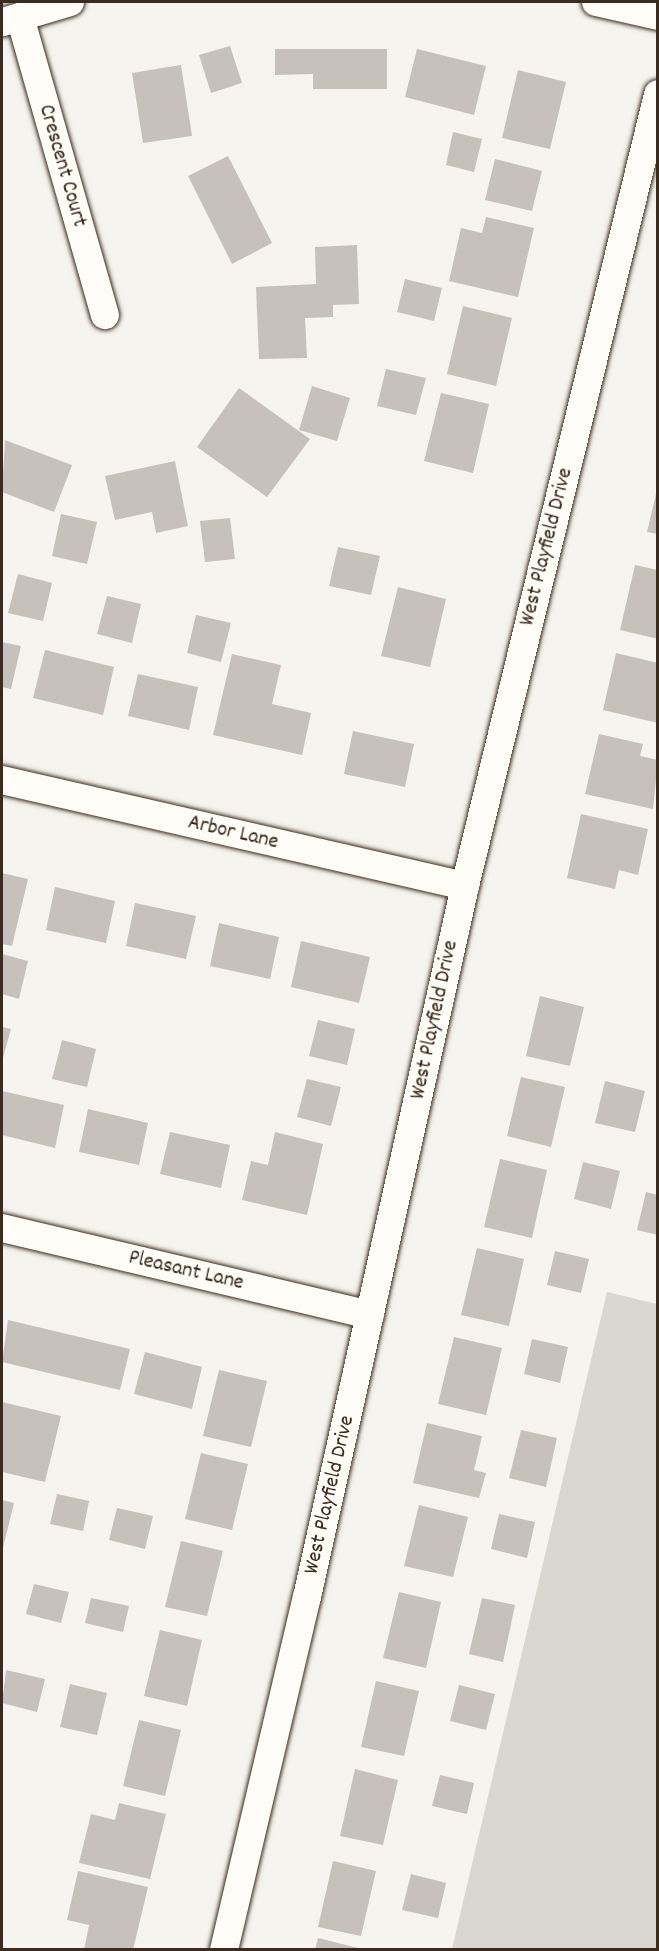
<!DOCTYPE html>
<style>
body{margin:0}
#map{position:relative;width:659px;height:1951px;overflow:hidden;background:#f5f4ee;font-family:Dekko,sans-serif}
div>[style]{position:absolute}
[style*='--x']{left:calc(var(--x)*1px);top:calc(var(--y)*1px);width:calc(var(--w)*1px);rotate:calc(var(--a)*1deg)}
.green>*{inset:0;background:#dad6d0}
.building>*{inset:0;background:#c7c1bb}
.roads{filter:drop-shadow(0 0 2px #3b2a1e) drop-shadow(0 0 2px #3b2a1e)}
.street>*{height:28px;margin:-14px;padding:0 14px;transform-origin:14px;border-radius:14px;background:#fdfcf7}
span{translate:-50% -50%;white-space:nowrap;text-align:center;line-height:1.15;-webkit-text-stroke:6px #fdfcf7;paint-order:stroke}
.street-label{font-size:22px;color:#3b2a1e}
.frame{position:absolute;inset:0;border:3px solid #3b2a1e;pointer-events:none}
</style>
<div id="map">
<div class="green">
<i style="clip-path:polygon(607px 1292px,657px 1304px,657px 1949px,452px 1949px)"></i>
</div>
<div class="building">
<i style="clip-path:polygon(230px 46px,242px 83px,211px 93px,199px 55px)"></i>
<i style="clip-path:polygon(275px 49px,387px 49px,387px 89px,313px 89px,313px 74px,275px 75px)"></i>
<i style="clip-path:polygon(417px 49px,486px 66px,474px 115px,405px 97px)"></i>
<i style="clip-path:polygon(181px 65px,192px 136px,143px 143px,132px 73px)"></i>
<i style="clip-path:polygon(518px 70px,566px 82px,550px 149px,502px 138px)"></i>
<i style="clip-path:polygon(453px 132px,482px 139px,474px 172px,446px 165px)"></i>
<i style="clip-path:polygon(228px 156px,272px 243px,232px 264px,188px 176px)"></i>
<i style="clip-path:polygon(495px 159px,542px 171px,532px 211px,485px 200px)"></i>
<i style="clip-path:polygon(486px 217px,534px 228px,518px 297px,449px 281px,461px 228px,482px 233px)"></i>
<i style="clip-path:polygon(357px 245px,359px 304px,333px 305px,333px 317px,305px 318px,307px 358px,259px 359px,256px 287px,316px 284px,315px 247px)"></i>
<i style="clip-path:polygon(405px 279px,442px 288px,434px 321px,397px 312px)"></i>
<i style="clip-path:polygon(463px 306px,512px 318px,496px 386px,447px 374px)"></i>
<i style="clip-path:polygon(386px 369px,426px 378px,416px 415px,377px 406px)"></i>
<i style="clip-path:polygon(312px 386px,350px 398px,337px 441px,299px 430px)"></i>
<i style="clip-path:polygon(239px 388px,310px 439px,267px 497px,197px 447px)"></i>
<i style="clip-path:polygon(441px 393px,489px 404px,473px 473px,424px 461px)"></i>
<i style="clip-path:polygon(5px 440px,72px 465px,54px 512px,2px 492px)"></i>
<i style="clip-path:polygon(175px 461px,188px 526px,156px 533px,152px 512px,115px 520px,105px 476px)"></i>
<i style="clip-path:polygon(657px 490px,658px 490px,658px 534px,647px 532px)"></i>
<i style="clip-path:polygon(61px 514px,97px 522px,87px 564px,52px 556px)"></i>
<i style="clip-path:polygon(230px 518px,235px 559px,205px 562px,200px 521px)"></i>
<i style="clip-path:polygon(338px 547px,380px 556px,371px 595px,329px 586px)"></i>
<i style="clip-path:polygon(635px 565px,658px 570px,658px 639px,620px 630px)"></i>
<i style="clip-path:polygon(18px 574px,52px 583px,43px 621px,8px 613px)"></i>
<i style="clip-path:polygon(398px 587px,446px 599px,430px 667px,381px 656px)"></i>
<i style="clip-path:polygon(107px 596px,141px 604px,132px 643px,97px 634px)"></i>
<i style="clip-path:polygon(196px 615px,231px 623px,221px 662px,187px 653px)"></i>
<i style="clip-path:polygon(2px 642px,21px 646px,11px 689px,2px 687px)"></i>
<i style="clip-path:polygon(45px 650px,114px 667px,103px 715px,33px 698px)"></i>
<i style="clip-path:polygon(616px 653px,658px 663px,658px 723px,603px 710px)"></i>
<i style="clip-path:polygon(232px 654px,281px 665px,272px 704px,311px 713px,302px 755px,213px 735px)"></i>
<i style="clip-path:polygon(138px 674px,198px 687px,189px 730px,128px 716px)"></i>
<i style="clip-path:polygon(353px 731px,414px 744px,405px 787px,344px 774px)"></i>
<i style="clip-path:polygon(599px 734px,643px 744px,640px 756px,658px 760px,653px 809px,585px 794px)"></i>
<i style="clip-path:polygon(581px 814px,648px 829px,638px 875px,619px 870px,615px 889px,567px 878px)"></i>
<i style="clip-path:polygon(2px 873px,28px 879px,12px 946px,2px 944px)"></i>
<i style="clip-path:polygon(55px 887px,115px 901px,106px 943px,46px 930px)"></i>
<i style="clip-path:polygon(135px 903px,196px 916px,186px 959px,126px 946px)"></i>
<i style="clip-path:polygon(219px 923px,279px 937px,270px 979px,210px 966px)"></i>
<i style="clip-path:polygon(301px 941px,370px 957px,359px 1003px,291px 987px)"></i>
<i style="clip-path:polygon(2px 954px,28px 961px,19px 999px,2px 994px)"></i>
<i style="clip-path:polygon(540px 996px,584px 1007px,570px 1066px,526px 1056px)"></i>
<i style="clip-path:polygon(318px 1020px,355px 1029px,347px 1065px,309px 1056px)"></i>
<i style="clip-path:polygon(2px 1027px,11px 1029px,2px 1061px)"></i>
<i style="clip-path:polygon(62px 1040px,96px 1049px,87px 1087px,52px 1079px)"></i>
<i style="clip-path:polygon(521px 1077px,565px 1087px,551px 1147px,507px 1136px)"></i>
<i style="clip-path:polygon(307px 1079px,341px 1087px,331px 1126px,297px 1117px)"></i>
<i style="clip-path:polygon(605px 1081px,645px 1091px,635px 1132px,595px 1123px)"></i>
<i style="clip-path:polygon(2px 1091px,64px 1105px,55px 1148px,2px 1135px)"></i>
<i style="clip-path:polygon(88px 1109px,148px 1123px,139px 1165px,79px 1152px)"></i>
<i style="clip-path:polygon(170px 1132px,230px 1145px,221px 1188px,160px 1174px)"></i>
<i style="clip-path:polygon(275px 1132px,323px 1144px,307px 1215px,242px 1200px,251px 1161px,268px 1165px)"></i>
<i style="clip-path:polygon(500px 1159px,547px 1170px,532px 1238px,484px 1227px)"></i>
<i style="clip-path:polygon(583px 1162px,620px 1171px,611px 1209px,574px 1199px)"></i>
<i style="clip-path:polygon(646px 1192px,658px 1195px,658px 1235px,637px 1230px)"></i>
<i style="clip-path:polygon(477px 1248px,524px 1259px,509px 1326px,461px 1315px)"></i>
<i style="clip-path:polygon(555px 1251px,589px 1259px,581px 1293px,547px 1285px)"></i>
<i style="clip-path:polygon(8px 1320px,130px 1349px,120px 1390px,2px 1362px)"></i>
<i style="clip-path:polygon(454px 1337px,502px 1348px,486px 1415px,438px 1404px)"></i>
<i style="clip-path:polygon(532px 1339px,568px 1347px,560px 1383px,524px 1374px)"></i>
<i style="clip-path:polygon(145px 1352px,202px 1367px,192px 1409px,134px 1394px)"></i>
<i style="clip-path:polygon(219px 1370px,267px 1381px,251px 1447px,203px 1436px)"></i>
<i style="clip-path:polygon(2px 1402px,61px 1416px,45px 1482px,2px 1472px)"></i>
<i style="clip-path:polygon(427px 1423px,482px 1436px,474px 1470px,486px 1473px,479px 1498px,413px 1483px)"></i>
<i style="clip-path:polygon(521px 1430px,557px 1438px,546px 1487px,509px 1478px)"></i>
<i style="clip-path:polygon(201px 1453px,248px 1464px,232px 1530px,185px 1519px)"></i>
<i style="clip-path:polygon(57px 1494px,89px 1501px,83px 1531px,50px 1524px)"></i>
<i style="clip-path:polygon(2px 1500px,14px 1503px,2px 1552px)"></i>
<i style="clip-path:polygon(419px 1505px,468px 1517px,453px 1577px,404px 1566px)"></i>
<i style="clip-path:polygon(117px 1508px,153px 1516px,145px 1549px,109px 1540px)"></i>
<i style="clip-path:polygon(499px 1514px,535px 1522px,527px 1558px,491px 1549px)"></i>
<i style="clip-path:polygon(181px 1541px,223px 1551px,207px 1616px,165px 1607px)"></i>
<i style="clip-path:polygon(34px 1584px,69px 1592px,61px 1623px,26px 1614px)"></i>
<i style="clip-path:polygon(399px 1592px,441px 1602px,426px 1668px,383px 1658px)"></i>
<i style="clip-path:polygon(91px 1598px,129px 1606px,123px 1632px,85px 1623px)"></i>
<i style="clip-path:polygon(482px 1598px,515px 1605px,503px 1662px,469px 1654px)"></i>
<i style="clip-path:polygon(160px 1630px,202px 1640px,187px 1706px,144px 1696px)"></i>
<i style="clip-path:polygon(6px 1670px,45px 1679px,37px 1712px,2px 1703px)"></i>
<i style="clip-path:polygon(376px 1681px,419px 1691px,404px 1756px,361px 1747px)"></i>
<i style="clip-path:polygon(70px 1684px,107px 1693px,97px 1735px,60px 1727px)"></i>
<i style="clip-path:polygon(459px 1685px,495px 1694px,486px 1730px,450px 1721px)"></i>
<i style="clip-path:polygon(139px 1720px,181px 1730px,165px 1796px,123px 1786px)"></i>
<i style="clip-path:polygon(355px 1769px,398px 1780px,383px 1845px,340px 1836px)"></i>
<i style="clip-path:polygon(440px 1775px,474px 1783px,467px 1814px,432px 1806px)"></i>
<i style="clip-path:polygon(119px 1803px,166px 1814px,150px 1879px,79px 1863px,91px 1814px,115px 1820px)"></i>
<i style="clip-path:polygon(333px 1861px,376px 1871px,361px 1936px,318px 1927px)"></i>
<i style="clip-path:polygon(78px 1871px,148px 1887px,133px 1950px,84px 1950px,89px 1925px,67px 1920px)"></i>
<i style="clip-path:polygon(411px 1874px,446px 1883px,438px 1918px,402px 1910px)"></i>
<i style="clip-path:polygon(318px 1938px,362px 1949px,361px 1950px,315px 1950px)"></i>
</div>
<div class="roads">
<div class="street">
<i style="--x:596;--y:2;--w:64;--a:12.7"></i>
<i style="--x:20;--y:17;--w:310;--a:74.1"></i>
<i style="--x:3;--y:22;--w:70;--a:-16.6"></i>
<i style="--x:2;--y:780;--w:475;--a:12.9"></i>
<i style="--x:2;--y:1228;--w:378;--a:13.3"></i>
<i style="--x:224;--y:1950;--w:363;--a:-76.8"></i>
<i style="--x:307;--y:1597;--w:728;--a:-77.47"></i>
<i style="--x:465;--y:886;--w:815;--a:-76.3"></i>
</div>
</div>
<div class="street-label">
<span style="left:62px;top:166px;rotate:74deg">Crescent Court</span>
<span style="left:547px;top:547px;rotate:-76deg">West Playfield Drive</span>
<span style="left:233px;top:833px;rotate:13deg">Arbor Lane</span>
<span style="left:435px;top:1020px;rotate:-78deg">West Playfield Drive</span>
<span style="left:186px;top:1271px;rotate:13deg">Pleasant Lane</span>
<span style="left:330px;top:1495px;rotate:-77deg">West Playfield Drive</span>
</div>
<div class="frame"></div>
</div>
